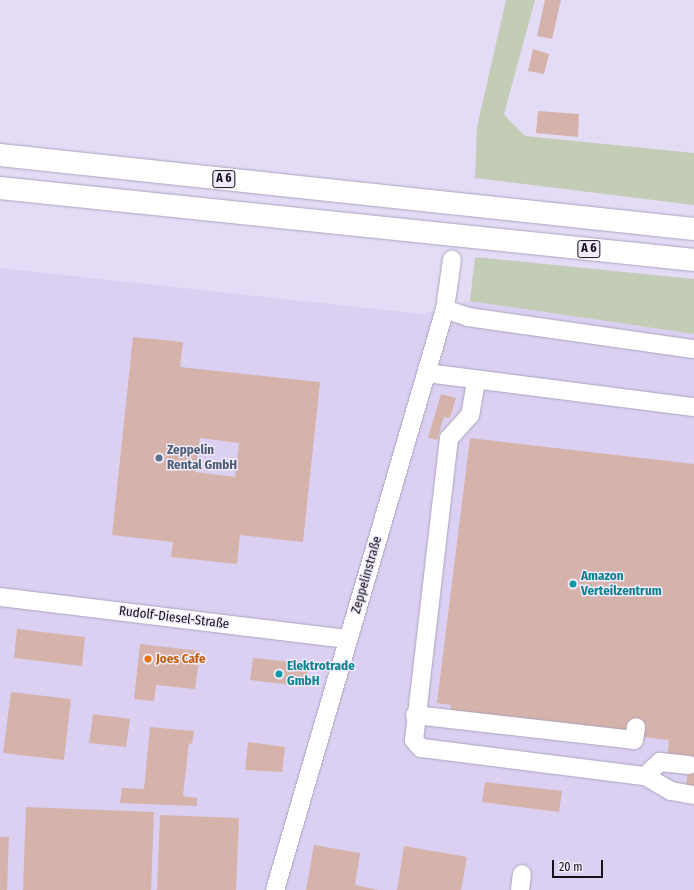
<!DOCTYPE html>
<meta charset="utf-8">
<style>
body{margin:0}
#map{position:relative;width:694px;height:890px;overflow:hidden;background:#e4dbf6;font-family:"Fira Sans Condensed",sans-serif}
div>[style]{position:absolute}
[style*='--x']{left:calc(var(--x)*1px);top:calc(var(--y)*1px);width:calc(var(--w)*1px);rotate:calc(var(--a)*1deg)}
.built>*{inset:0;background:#dbd0f2}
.green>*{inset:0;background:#c3ccb5}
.building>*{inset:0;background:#d6b3aa}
.roads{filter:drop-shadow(0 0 1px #aca3bd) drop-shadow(0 0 1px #aca3bd)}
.minor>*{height:18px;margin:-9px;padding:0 9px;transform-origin:9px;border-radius:9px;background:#fff}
.highway>*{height:22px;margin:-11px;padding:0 11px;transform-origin:11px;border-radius:11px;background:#fff}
.dots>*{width:11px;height:11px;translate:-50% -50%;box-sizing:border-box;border:2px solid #f0eafb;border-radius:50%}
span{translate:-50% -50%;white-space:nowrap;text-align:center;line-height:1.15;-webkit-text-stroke:3px #f0eafb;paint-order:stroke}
.shield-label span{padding:1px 3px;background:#f0eafb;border:1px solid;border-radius:3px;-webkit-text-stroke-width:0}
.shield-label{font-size:12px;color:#131019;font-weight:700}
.service-label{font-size:13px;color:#4e5e75;font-weight:700}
.left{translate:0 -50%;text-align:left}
.street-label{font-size:13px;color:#131019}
.culture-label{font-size:13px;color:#0d838f;font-weight:700}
.food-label{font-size:13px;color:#c56008;font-weight:700}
.scale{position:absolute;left:552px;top:860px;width:51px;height:18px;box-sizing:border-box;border:2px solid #131019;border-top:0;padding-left:5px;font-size:12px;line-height:14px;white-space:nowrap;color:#131019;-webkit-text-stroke:3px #f0eafb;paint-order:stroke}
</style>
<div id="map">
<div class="built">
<i style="clip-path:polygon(0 268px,422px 314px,470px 301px,694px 334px,694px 890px,0 890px)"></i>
</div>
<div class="green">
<i style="clip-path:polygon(506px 0,535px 0,504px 114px,509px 120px,525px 136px,694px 153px,694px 205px,475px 178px,477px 127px)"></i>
<i style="clip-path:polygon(475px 257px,694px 279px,694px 334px,470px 301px)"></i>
</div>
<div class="building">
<i style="clip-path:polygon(545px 0,561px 0,552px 39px,537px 36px)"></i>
<i style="clip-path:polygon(533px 49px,549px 54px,544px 74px,528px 71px)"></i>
<i style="clip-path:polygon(538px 111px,579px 114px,578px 137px,536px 133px)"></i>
<i style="clip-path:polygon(evenodd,133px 337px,183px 342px,180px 367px,320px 382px,303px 542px,240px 535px,237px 564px,171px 557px,173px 542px,112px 535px,133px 337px,200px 438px,239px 443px,235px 477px,195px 472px,200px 438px)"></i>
<i style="clip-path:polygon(441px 394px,456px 398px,450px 418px,444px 417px,437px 440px,428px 438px)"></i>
<i style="clip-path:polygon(470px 438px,694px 464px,694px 786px,686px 785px,689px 763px,667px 760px,669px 740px,450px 714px,451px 705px,437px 703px)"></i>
<i style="clip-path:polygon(17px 629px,85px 637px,82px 666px,14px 658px)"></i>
<i style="clip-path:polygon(140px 644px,200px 651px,195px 689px,156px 685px,154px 701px,134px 699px)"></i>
<i style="clip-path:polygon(253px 658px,302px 663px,307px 672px,308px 687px,250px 680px)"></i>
<i style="clip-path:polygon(11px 692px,71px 699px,64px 760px,3px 753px)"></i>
<i style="clip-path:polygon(93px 714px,130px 719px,126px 747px,89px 743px)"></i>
<i style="clip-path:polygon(150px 727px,194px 731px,192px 744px,189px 743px,183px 796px,197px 798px,197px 806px,120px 803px,122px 788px,144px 789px)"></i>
<i style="clip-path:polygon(248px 742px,285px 747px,282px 772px,245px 770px)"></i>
<i style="clip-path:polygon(485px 782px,562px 791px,559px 812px,482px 802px)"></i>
<i style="clip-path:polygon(26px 807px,154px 812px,151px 890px,23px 890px)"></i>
<i style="clip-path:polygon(160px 815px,239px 818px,236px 890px,157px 890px)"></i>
<i style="clip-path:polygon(0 837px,9px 837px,7px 890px,0 890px)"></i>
<i style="clip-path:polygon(314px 845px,360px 853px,355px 885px,378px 890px,306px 890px)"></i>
<i style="clip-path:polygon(404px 846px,467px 857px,461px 890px,397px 890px)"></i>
</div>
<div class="roads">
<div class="minor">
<i style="--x:445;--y:309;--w:24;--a:19"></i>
<i style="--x:468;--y:317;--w:228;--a:8.1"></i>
<i style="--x:427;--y:373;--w:269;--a:7.3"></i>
<i style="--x:476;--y:382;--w:34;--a:100"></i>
<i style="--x:470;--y:415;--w:31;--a:132"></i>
<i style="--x:449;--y:438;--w:304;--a:96.6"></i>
<i style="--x:414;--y:740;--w:11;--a:49"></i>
<i style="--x:421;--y:748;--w:9;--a:6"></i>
<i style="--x:430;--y:749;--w:217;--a:7.2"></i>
<i style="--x:645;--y:776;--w:30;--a:30"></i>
<i style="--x:671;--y:791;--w:23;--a:10"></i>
<i style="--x:0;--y:597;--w:351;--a:6.9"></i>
<i style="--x:415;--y:715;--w:220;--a:6.5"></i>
<i style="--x:634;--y:740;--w:13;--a:-81"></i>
<i style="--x:645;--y:776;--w:21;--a:-43"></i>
<i style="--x:660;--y:762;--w:29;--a:6"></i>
<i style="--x:275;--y:890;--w:605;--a:-73.69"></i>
<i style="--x:445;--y:309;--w:50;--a:-82"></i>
<i style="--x:520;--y:890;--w:16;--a:-83"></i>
</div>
<div class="highway">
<i style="--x:0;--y:155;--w:698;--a:6.09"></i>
<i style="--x:0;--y:188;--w:698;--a:5.92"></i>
</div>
</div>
<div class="dots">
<i style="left:159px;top:458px;background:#5c6f8a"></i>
<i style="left:573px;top:584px;background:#0f9aa8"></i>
<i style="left:148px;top:659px;background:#e8710a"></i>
<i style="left:279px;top:674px;background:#0f9aa8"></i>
</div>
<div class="shield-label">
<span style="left:224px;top:179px">A 6</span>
<span style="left:589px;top:249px">A 6</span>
</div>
<div class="service-label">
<span class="left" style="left:167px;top:458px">Zeppelin<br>Rental GmbH</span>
</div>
<div class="street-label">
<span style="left:367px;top:575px;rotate:-74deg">Zeppelinstraße</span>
<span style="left:174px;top:618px;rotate:7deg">Rudolf-Diesel-Straße</span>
</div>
<div class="culture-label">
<span class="left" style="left:581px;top:584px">Amazon<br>Verteilzentrum</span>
<span class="left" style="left:287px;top:674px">Elektrotrade<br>GmbH</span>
</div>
<div class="food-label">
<span class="left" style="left:156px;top:659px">Joes Cafe</span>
</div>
<div class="scale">20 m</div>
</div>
